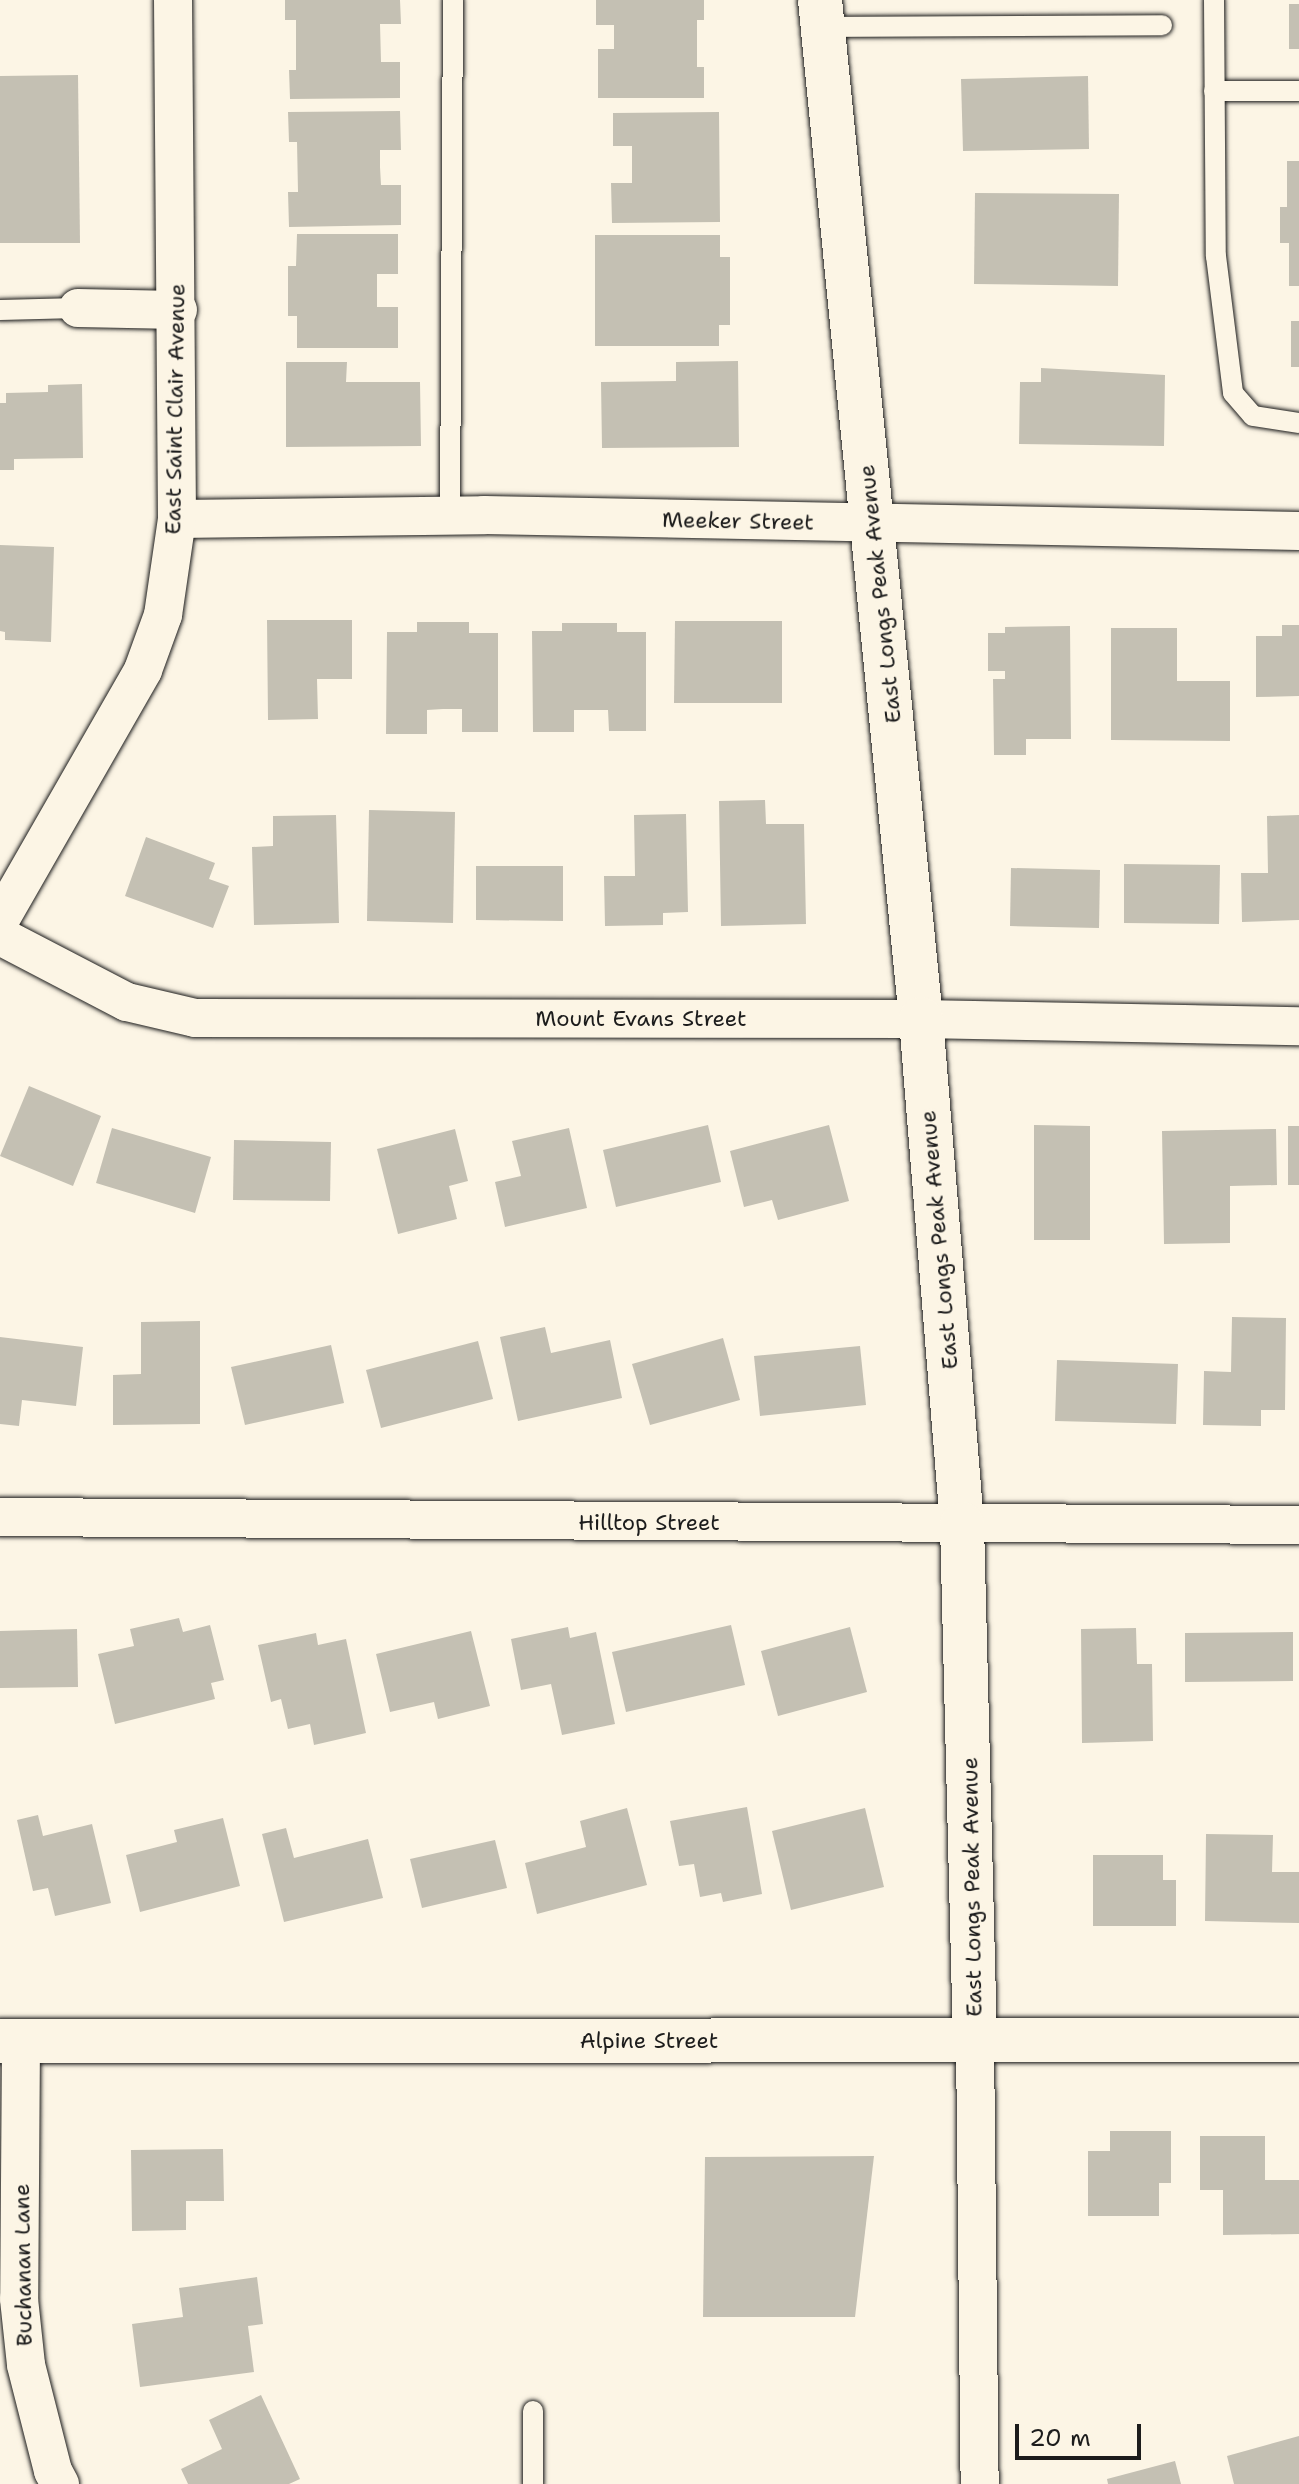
<!DOCTYPE html>
<style>
body{margin:0}
#map{position:relative;width:1299px;height:2484px;overflow:hidden;background:#fcf5e5;font-family:"Shantell Sans",sans-serif}
div>[style]{position:absolute}
[style*='--x']{left:calc(var(--x)*1px);top:calc(var(--y)*1px);width:calc(var(--w)*1px);rotate:calc(var(--a)*1deg)}
.building>*{inset:0;background:#c4c0b3}
.roads{filter:drop-shadow(0 0 2px #1c1c1c) drop-shadow(0 0 2px #1c1c1c)}
.service>*{height:20px;margin:-10px;padding:0 10px;transform-origin:10px;border-radius:10px;background:#fcf5e5}
.minor>*{height:38px;margin:-19px;padding:0 19px;transform-origin:19px;border-radius:19px;background:#fcf5e5}
.tertiary>*{height:44px;margin:-22px;padding:0 22px;transform-origin:22px;border-radius:22px;background:#fcf5e5}
span{translate:-50% -50%;white-space:nowrap;text-align:center;line-height:1.15;-webkit-text-stroke:6px #fcf5e5;paint-order:stroke}
.street-label{font-size:22px;color:#1c1c1c}
.scale{position:absolute;left:1015px;top:2424px;width:126px;height:36px;box-sizing:border-box;border:4px solid #1c1c1c;border-top:0;padding-left:10px;font-size:24px;line-height:28px;white-space:nowrap;color:#1c1c1c;-webkit-text-stroke:6px #fcf5e5;paint-order:stroke}
</style>
<div id="map">
<div class="building">
<i style="clip-path:polygon(285px 0,400px 0,401px 24px,380px 24px,381px 62px,400px 62px,400px 98px,290px 99px,289px 70px,296px 70px,296px 20px,285px 20px)"></i>
<i style="clip-path:polygon(596px 0,704px 0,704px 20px,697px 20px,697px 67px,704px 67px,704px 98px,598px 98px,598px 49px,614px 49px,614px 25px,596px 25px)"></i>
<i style="clip-path:polygon(1289px 4px,1299px 4px,1299px 49px,1289px 49px)"></i>
<i style="clip-path:polygon(78px 75px,80px 243px,0 243px,0 76px)"></i>
<i style="clip-path:polygon(1088px 76px,1089px 149px,963px 151px,961px 79px)"></i>
<i style="clip-path:polygon(400px 111px,401px 150px,380px 150px,380px 167px,381px 185px,401px 185px,401px 225px,289px 227px,288px 192px,298px 192px,297px 142px,289px 142px,288px 112px)"></i>
<i style="clip-path:polygon(719px 112px,720px 222px,612px 223px,611px 183px,632px 183px,632px 146px,613px 146px,613px 113px)"></i>
<i style="clip-path:polygon(1287px 161px,1299px 161px,1299px 286px,1289px 286px,1289px 243px,1280px 243px,1280px 207px,1287px 207px)"></i>
<i style="clip-path:polygon(975px 193px,1119px 194px,1118px 286px,974px 284px)"></i>
<i style="clip-path:polygon(297px 234px,398px 234px,398px 274px,377px 274px,377px 307px,398px 307px,398px 348px,297px 348px,297px 316px,288px 316px,288px 266px,296px 266px)"></i>
<i style="clip-path:polygon(595px 235px,720px 235px,720px 257px,730px 257px,730px 325px,719px 325px,719px 346px,595px 346px)"></i>
<i style="clip-path:polygon(1291px 321px,1299px 321px,1299px 367px,1291px 367px)"></i>
<i style="clip-path:polygon(738px 361px,739px 447px,602px 448px,601px 382px,676px 381px,676px 362px)"></i>
<i style="clip-path:polygon(286px 362px,347px 362px,346px 382px,420px 382px,421px 446px,286px 447px)"></i>
<i style="clip-path:polygon(1041px 368px,1165px 375px,1164px 446px,1019px 444px,1020px 382px,1041px 382px)"></i>
<i style="clip-path:polygon(82px 384px,83px 458px,14px 459px,14px 470px,0 470px,0 403px,6px 403px,6px 393px,48px 392px,48px 385px)"></i>
<i style="clip-path:polygon(0 545px,54px 547px,51px 642px,5px 640px,5px 632px,0 631px)"></i>
<i style="clip-path:polygon(267px 620px,352px 620px,352px 679px,317px 679px,318px 719px,268px 720px)"></i>
<i style="clip-path:polygon(675px 621px,782px 621px,782px 703px,674px 703px)"></i>
<i style="clip-path:polygon(417px 622px,469px 622px,469px 633px,498px 633px,498px 732px,462px 732px,462px 709px,443px 709px,427px 710px,427px 734px,386px 734px,387px 632px,417px 632px)"></i>
<i style="clip-path:polygon(562px 623px,617px 623px,617px 632px,646px 632px,646px 731px,609px 731px,608px 710px,574px 710px,574px 732px,533px 732px,532px 631px,562px 631px)"></i>
<i style="clip-path:polygon(1282px 625px,1299px 625px,1299px 696px,1256px 697px,1256px 636px,1282px 636px)"></i>
<i style="clip-path:polygon(1070px 626px,1071px 739px,1026px 739px,1026px 755px,994px 755px,993px 679px,1005px 679px,1005px 671px,988px 671px,988px 633px,1005px 633px,1005px 627px)"></i>
<i style="clip-path:polygon(1111px 628px,1177px 628px,1177px 681px,1230px 681px,1230px 741px,1111px 740px)"></i>
<i style="clip-path:polygon(765px 800px,766px 824px,804px 824px,806px 924px,721px 926px,719px 801px)"></i>
<i style="clip-path:polygon(369px 810px,455px 812px,453px 923px,367px 921px)"></i>
<i style="clip-path:polygon(686px 814px,688px 912px,663px 913px,663px 925px,605px 926px,604px 876px,635px 876px,634px 815px)"></i>
<i style="clip-path:polygon(336px 815px,339px 923px,254px 925px,252px 847px,273px 846px,273px 816px)"></i>
<i style="clip-path:polygon(1299px 815px,1299px 920px,1242px 922px,1241px 873px,1268px 873px,1267px 816px)"></i>
<i style="clip-path:polygon(146px 837px,215px 863px,209px 879px,229px 886px,213px 928px,125px 896px)"></i>
<i style="clip-path:polygon(1124px 864px,1220px 865px,1219px 924px,1124px 923px)"></i>
<i style="clip-path:polygon(476px 866px,563px 866px,563px 921px,476px 920px)"></i>
<i style="clip-path:polygon(1011px 868px,1100px 870px,1099px 928px,1010px 926px)"></i>
<i style="clip-path:polygon(29px 1086px,101px 1116px,73px 1186px,0 1156px)"></i>
<i style="clip-path:polygon(708px 1125px,721px 1182px,616px 1207px,603px 1150px)"></i>
<i style="clip-path:polygon(829px 1125px,849px 1201px,778px 1220px,772px 1200px,744px 1207px,730px 1151px)"></i>
<i style="clip-path:polygon(1034px 1125px,1090px 1126px,1090px 1240px,1034px 1240px)"></i>
<i style="clip-path:polygon(1288px 1126px,1299px 1126px,1299px 1185px,1288px 1185px)"></i>
<i style="clip-path:polygon(112px 1128px,211px 1157px,195px 1213px,96px 1183px)"></i>
<i style="clip-path:polygon(569px 1128px,587px 1208px,505px 1227px,495px 1182px,521px 1176px,512px 1141px)"></i>
<i style="clip-path:polygon(455px 1129px,468px 1181px,449px 1186px,457px 1219px,398px 1234px,377px 1149px)"></i>
<i style="clip-path:polygon(1276px 1129px,1277px 1185px,1230px 1186px,1230px 1243px,1164px 1244px,1162px 1131px)"></i>
<i style="clip-path:polygon(234px 1140px,331px 1142px,330px 1201px,233px 1200px)"></i>
<i style="clip-path:polygon(1232px 1317px,1286px 1318px,1285px 1410px,1261px 1410px,1261px 1426px,1203px 1425px,1204px 1371px,1231px 1372px)"></i>
<i style="clip-path:polygon(200px 1321px,200px 1424px,113px 1425px,113px 1375px,141px 1374px,141px 1322px)"></i>
<i style="clip-path:polygon(545px 1327px,551px 1353px,610px 1340px,622px 1398px,518px 1421px,500px 1337px)"></i>
<i style="clip-path:polygon(0 1337px,83px 1347px,76px 1406px,22px 1400px,19px 1426px,0 1424px)"></i>
<i style="clip-path:polygon(723px 1338px,740px 1400px,650px 1425px,632px 1364px)"></i>
<i style="clip-path:polygon(478px 1341px,493px 1399px,381px 1428px,366px 1370px)"></i>
<i style="clip-path:polygon(331px 1345px,344px 1403px,245px 1425px,231px 1367px)"></i>
<i style="clip-path:polygon(860px 1346px,866px 1405px,760px 1416px,754px 1356px)"></i>
<i style="clip-path:polygon(1057px 1360px,1178px 1364px,1176px 1424px,1055px 1421px)"></i>
<i style="clip-path:polygon(179px 1618px,183px 1632px,210px 1625px,224px 1680px,211px 1683px,215px 1699px,115px 1724px,98px 1654px,134px 1646px,130px 1629px)"></i>
<i style="clip-path:polygon(731px 1625px,745px 1685px,626px 1712px,612px 1652px)"></i>
<i style="clip-path:polygon(568px 1627px,570px 1638px,596px 1632px,615px 1724px,562px 1735px,551px 1684px,521px 1690px,511px 1639px)"></i>
<i style="clip-path:polygon(850px 1627px,867px 1692px,778px 1716px,761px 1651px)"></i>
<i style="clip-path:polygon(1136px 1628px,1137px 1664px,1152px 1664px,1153px 1741px,1082px 1743px,1081px 1629px)"></i>
<i style="clip-path:polygon(77px 1629px,78px 1687px,0 1688px,0 1631px)"></i>
<i style="clip-path:polygon(471px 1631px,490px 1706px,438px 1719px,434px 1702px,390px 1712px,376px 1654px)"></i>
<i style="clip-path:polygon(1293px 1632px,1293px 1681px,1185px 1682px,1185px 1633px)"></i>
<i style="clip-path:polygon(316px 1633px,318px 1645px,346px 1639px,366px 1733px,314px 1745px,310px 1724px,288px 1729px,281px 1699px,271px 1702px,258px 1645px)"></i>
<i style="clip-path:polygon(747px 1807px,762px 1894px,723px 1902px,721px 1893px,700px 1897px,694px 1864px,679px 1866px,670px 1821px)"></i>
<i style="clip-path:polygon(627px 1808px,647px 1885px,537px 1914px,525px 1863px,586px 1847px,580px 1821px)"></i>
<i style="clip-path:polygon(865px 1808px,884px 1887px,791px 1910px,772px 1831px)"></i>
<i style="clip-path:polygon(38px 1815px,43px 1836px,92px 1824px,111px 1903px,55px 1916px,48px 1888px,33px 1891px,17px 1820px)"></i>
<i style="clip-path:polygon(223px 1818px,240px 1886px,140px 1912px,126px 1855px,177px 1842px,174px 1830px)"></i>
<i style="clip-path:polygon(286px 1828px,294px 1858px,368px 1839px,383px 1898px,284px 1922px,262px 1834px)"></i>
<i style="clip-path:polygon(1206px 1834px,1273px 1835px,1272px 1872px,1299px 1872px,1299px 1923px,1205px 1921px)"></i>
<i style="clip-path:polygon(495px 1840px,507px 1888px,422px 1908px,410px 1859px)"></i>
<i style="clip-path:polygon(1093px 1855px,1163px 1855px,1163px 1880px,1176px 1880px,1176px 1926px,1093px 1926px)"></i>
<i style="clip-path:polygon(1110px 2131px,1171px 2131px,1171px 2183px,1159px 2183px,1159px 2216px,1088px 2216px,1088px 2151px,1110px 2151px)"></i>
<i style="clip-path:polygon(1200px 2136px,1265px 2136px,1265px 2180px,1299px 2180px,1299px 2234px,1223px 2235px,1223px 2190px,1200px 2190px)"></i>
<i style="clip-path:polygon(223px 2149px,224px 2201px,186px 2201px,186px 2230px,132px 2231px,131px 2150px)"></i>
<i style="clip-path:polygon(874px 2156px,855px 2317px,703px 2317px,705px 2157px)"></i>
<i style="clip-path:polygon(257px 2277px,263px 2324px,248px 2326px,254px 2372px,140px 2387px,132px 2324px,183px 2317px,179px 2288px)"></i>
<i style="clip-path:polygon(261px 2395px,300px 2479px,289px 2484px,188px 2484px,181px 2469px,222px 2449px,209px 2420px)"></i>
<i style="clip-path:polygon(1299px 2436px,1299px 2484px,1234px 2484px,1227px 2456px)"></i>
<i style="clip-path:polygon(1175px 2461px,1181px 2484px,1108px 2484px,1107px 2479px)"></i>
</div>
<div class="roads">
<div class="service">
<i style="--x:1214;--y:0;--w:256;--a:89.6"></i>
<i style="--x:1216;--y:256;--w:138;--a:82.9"></i>
<i style="--x:1233;--y:393;--w:30;--a:49"></i>
<i style="--x:1253;--y:416;--w:47;--a:8.7"></i>
<i style="--x:823;--y:27;--w:339;--a:-0.3"></i>
<i style="--x:1214;--y:91;--w:85;--a:0"></i>
<i style="--x:0;--y:310;--w:78;--a:-1.5"></i>
<i style="--x:450;--y:515;--w:515;--a:-89.67"></i>
<i style="--x:533;--y:2411;--w:73;--a:90"></i>
</div>
<div class="minor">
<i style="--x:78;--y:308;--w:100;--a:1.1"></i>
<i style="--x:177;--y:519;--w:307;--a:-0.7"></i>
<i style="--x:484;--y:515;--w:815;--a:1.12"></i>
<i style="--x:0;--y:920;--w:288;--a:-60.2"></i>
<i style="--x:143;--y:670;--w:59;--a:-70"></i>
<i style="--x:163;--y:615;--w:97;--a:-81.7"></i>
<i style="--x:177;--y:519;--w:519;--a:-90.44"></i>
<i style="--x:0;--y:936;--w:143;--a:27.5"></i>
<i style="--x:127;--y:1002;--w:70;--a:13.2"></i>
<i style="--x:195;--y:1018;--w:726;--a:0.08"></i>
<i style="--x:921;--y:1019;--w:378;--a:1.1"></i>
<i style="--x:0;--y:1517;--w:1299;--a:0.35"></i>
<i style="--x:975;--y:2040;--w:444;--a:89.4"></i>
<i style="--x:21;--y:2041;--w:258;--a:90.4"></i>
<i style="--x:19;--y:2299;--w:66;--a:83.9"></i>
<i style="--x:26;--y:2365;--w:109;--a:75.7"></i>
<i style="--x:53;--y:2471;--w:15;--a:62"></i>
</div>
<div class="tertiary">
<i style="--x:820;--y:0;--w:1024;--a:84.34"></i>
<i style="--x:921;--y:1019;--w:507;--a:85.36"></i>
<i style="--x:962;--y:1524;--w:516;--a:88.56"></i>
<i style="--x:0;--y:2041;--w:1299;--a:-0.04"></i>
</div>
</div>
<div class="street-label">
<span style="left:175px;top:409px;rotate:-89deg">East Saint Clair Avenue</span>
<span style="left:738px;top:521px;rotate:1deg">Meeker Street</span>
<span style="left:880px;top:594px;rotate:-96deg">East Longs Peak Avenue</span>
<span style="left:641px;top:1019px">Mount Evans Street</span>
<span style="left:939px;top:1240px;rotate:-95deg">East Longs Peak Avenue</span>
<span style="left:649px;top:1523px">Hilltop Street</span>
<span style="left:972px;top:1887px;rotate:-91deg">East Longs Peak Avenue</span>
<span style="left:649px;top:2041px">Alpine Street</span>
<span style="left:23px;top:2265px;rotate:-91deg">Buchanan Lane</span>
</div>
<div class="scale">20 m</div>
</div>
